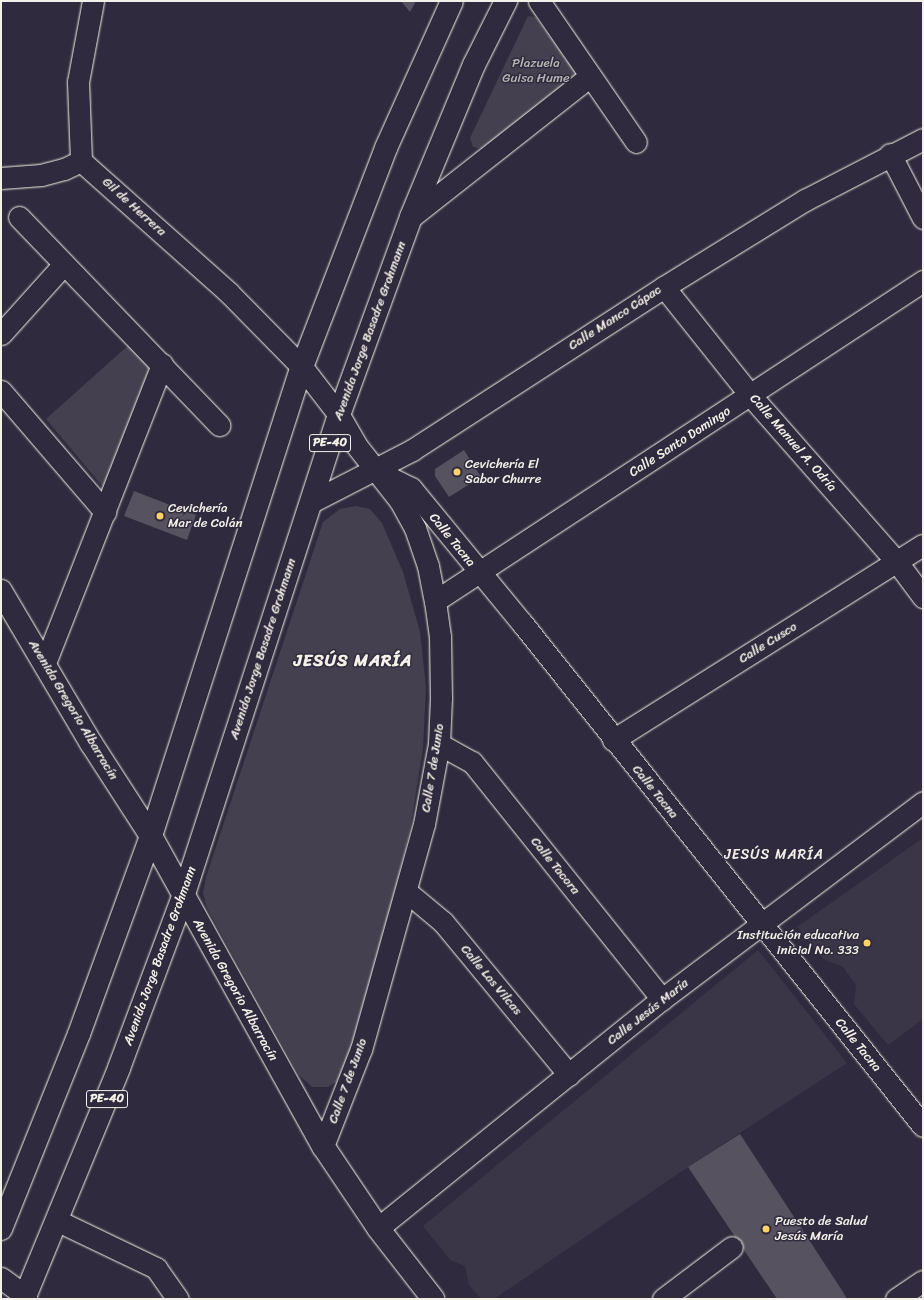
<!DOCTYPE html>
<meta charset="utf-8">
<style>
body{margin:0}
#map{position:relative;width:924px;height:1300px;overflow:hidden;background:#2f2a3d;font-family:Sriracha,sans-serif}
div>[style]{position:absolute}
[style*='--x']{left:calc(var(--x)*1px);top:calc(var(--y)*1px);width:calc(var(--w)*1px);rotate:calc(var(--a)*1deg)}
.built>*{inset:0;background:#3b3647}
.green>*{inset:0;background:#454050}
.building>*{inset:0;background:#56525f}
.roads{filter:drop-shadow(0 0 1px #f4f1e8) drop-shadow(0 0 1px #f4f1e8)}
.street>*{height:21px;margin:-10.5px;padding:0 10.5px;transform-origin:10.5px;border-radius:10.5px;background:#2f2a3d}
.secondary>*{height:22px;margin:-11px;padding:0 11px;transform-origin:11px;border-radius:11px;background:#2f2a3d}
.highway>*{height:22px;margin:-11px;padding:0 11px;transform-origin:11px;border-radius:11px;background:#2f2a3d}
.dots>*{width:11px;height:11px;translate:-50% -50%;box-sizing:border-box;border:2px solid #2f2a3d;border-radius:50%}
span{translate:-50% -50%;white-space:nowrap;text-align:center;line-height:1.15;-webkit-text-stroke:3px #2f2a3d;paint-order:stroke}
.shield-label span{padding:1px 3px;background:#2f2a3d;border:1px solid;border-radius:3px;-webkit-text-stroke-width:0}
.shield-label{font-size:12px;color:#f4f1e8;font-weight:700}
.park-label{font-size:13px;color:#b7b3b3}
.street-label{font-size:13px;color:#f4f1e8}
.poi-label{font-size:13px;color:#f4f1e8}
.left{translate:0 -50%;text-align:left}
.right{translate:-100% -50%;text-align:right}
.neighbourhood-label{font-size:14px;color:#f4f1e8;letter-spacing:1px}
.district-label{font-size:17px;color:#f4f1e8;font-weight:700;letter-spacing:1px}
.frame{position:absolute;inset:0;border:2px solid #f4f1e8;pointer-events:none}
</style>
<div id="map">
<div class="built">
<i style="clip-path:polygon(923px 838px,923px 1019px,888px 1045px,854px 1004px,856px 985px,843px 967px,823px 959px,797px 927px)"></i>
<i style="clip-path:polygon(758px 950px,847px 1063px,688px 1167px,494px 1299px,481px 1299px,469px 1285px,465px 1266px,450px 1260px,423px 1226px)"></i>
</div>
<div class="green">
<i style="clip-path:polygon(528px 16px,535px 17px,575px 71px,573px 82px,485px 149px,473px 147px,470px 138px)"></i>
<i style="clip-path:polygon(132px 342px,155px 366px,108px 493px,46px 419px)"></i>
<i style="clip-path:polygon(356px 506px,370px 509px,382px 523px,403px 572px,420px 632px,426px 687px,423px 748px,410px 830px,390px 912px,342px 1078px,328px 1087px,312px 1087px,299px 1075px,207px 908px,203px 893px,206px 877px,323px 522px,340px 509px)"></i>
</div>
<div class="building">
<i style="clip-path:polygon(401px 1px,416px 1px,410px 12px)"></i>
<i style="clip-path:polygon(464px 450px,481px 477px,449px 497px,435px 476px,435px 469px)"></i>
<i style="clip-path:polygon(134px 491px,196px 515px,187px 540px,124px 516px)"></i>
<i style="clip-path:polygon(740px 1134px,843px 1292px,847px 1299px,777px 1299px,688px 1167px)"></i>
</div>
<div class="roads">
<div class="street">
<i style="--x:93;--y:1;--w:82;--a:100.5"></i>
<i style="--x:78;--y:82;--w:79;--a:87.8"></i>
<i style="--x:81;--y:161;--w:198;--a:41.7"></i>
<i style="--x:229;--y:293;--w:104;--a:45.4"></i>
<i style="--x:302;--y:367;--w:61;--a:52.4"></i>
<i style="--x:339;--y:415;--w:34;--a:60"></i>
<i style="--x:356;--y:445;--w:71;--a:51.8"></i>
<i style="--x:400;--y:501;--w:31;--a:61"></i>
<i style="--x:415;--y:528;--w:40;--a:71.1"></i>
<i style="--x:428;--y:566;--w:36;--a:79"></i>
<i style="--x:435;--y:601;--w:35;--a:82"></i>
<i style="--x:440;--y:636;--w:62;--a:89.1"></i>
<i style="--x:441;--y:698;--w:46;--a:92.5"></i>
<i style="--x:439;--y:744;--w:81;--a:100.6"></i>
<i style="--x:424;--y:824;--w:234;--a:105.6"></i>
<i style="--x:361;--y:1049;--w:104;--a:111.4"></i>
<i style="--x:539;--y:1;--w:171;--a:55.5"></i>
<i style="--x:890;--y:154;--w:72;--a:62.7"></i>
<i style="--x:1;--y:178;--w:40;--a:-4.3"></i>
<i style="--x:41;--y:175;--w:24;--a:-15"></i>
<i style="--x:64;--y:169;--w:19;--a:-25"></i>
<i style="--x:19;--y:217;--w:289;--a:46.1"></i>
<i style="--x:411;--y:217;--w:228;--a:-38.2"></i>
<i style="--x:664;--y:287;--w:139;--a:51.4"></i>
<i style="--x:751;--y:396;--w:221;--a:48.7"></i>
<i style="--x:897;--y:562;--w:44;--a:53.4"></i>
<i style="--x:1;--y:334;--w:94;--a:-48"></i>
<i style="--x:1;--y:391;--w:160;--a:49.3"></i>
<i style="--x:381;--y:473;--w:34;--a:27"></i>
<i style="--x:411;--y:488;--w:175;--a:50.6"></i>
<i style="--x:522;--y:623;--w:643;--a:51.44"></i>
<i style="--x:311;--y:502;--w:114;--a:-27.2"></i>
<i style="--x:412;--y:450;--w:300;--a:-32.9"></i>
<i style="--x:664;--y:287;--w:166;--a:-31.7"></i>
<i style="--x:805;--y:200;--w:133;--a:-27.3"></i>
<i style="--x:435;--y:601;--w:584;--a:-33.25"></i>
<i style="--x:45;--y:663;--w:321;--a:-68.6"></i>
<i style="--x:613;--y:740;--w:366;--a:-32.2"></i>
<i style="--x:439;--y:744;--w:38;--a:29"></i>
<i style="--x:472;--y:762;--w:304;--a:51.3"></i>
<i style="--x:407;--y:892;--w:47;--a:39.8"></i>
<i style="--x:443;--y:922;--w:198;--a:50.5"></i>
<i style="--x:58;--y:1221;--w:109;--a:25.6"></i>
<i style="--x:156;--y:1268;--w:38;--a:55"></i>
<i style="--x:378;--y:1228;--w:365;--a:-38.9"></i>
<i style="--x:662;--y:999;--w:327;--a:-37"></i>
<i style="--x:1;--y:1278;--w:31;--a:36"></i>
<i style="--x:663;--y:1299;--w:86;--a:-37"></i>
<i style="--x:896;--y:1299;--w:32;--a:-34"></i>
</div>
<div class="secondary">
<i style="--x:1;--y:591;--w:177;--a:59.4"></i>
<i style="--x:91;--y:743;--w:111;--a:57.2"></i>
<i style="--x:151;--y:836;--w:355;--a:61"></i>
<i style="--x:323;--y:1146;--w:99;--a:56.1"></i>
<i style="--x:378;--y:1228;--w:90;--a:52.2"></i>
</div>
<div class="highway">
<i style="--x:1;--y:1229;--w:210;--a:-68.2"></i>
<i style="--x:79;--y:1034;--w:211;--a:-70"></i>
<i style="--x:151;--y:836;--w:493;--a:-72.2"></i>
<i style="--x:302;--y:367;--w:235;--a:-69"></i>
<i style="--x:386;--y:148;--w:161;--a:-65.8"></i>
<i style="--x:24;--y:1299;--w:250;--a:-67.6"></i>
<i style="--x:119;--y:1068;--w:183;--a:-69.5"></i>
<i style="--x:183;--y:897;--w:507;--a:-72.07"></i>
<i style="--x:339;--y:415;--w:211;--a:-70"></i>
<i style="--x:411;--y:217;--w:165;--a:-67.5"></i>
<i style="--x:474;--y:65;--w:72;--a:-63.4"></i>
</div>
</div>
<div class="dots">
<i style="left:457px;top:472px;background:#ffd166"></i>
<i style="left:160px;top:516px;background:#ffd166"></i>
<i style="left:867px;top:943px;background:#ffd166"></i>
<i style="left:766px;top:1229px;background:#ffd166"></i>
</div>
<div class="shield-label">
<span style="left:330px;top:443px">PE-40</span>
<span style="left:107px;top:1099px">PE-40</span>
</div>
<div class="park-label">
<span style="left:536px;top:71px">Plazuela<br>Guisa Hume</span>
</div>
<div class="street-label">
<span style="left:134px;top:207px;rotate:42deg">Gil de Herrera</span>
<span style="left:615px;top:318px;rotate:-33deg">Calle Manco Cápac</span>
<span style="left:370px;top:331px;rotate:-70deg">Avenida Jorge Basadre Grohmann</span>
<span style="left:680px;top:442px;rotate:-33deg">Calle Santo Domingo</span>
<span style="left:793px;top:443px;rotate:49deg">Calle Manuel A. Odría</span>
<span style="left:452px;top:540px;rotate:51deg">Calle Tacna</span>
<span style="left:768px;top:643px;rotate:-32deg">Calle Cusco</span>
<span style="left:263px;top:649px;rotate:-72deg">Avenida Jorge Basadre Grohmann</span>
<span style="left:73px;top:710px;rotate:59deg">Avenida Gregorio Albarracín</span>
<span style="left:433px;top:768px;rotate:-81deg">Calle 7 de Junio</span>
<span style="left:655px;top:792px;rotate:51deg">Calle Tacna</span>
<span style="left:555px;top:866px;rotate:51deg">Calle Tacora</span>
<span style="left:160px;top:956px;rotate:-70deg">Avenida Jorge Basadre Grohmann</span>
<span style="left:491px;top:980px;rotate:50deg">Calle Las Vilcas</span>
<span style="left:235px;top:990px;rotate:61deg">Avenida Gregorio Albarracín</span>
<span style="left:648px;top:1012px;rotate:-38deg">Calle Jesús María</span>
<span style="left:858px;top:1045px;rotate:51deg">Calle Tacna</span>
<span style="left:348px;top:1081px;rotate:-70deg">Calle 7 de Junio</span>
</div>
<div class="poi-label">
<span class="left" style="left:465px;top:472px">Cevichería El<br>Sabor Churre</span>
<span class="left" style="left:168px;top:516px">Cevichería<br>Mar de Colán</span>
<span class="right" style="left:859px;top:943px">Institución educativa<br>inicial No. 333</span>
<span class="left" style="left:775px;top:1229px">Puesto de Salud<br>Jesús María</span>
</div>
<div class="neighbourhood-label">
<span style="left:774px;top:855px">JESÚS MARÍA</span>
</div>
<div class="district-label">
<span style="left:353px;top:661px">JESÚS MARÍA</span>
</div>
<div class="frame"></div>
</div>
